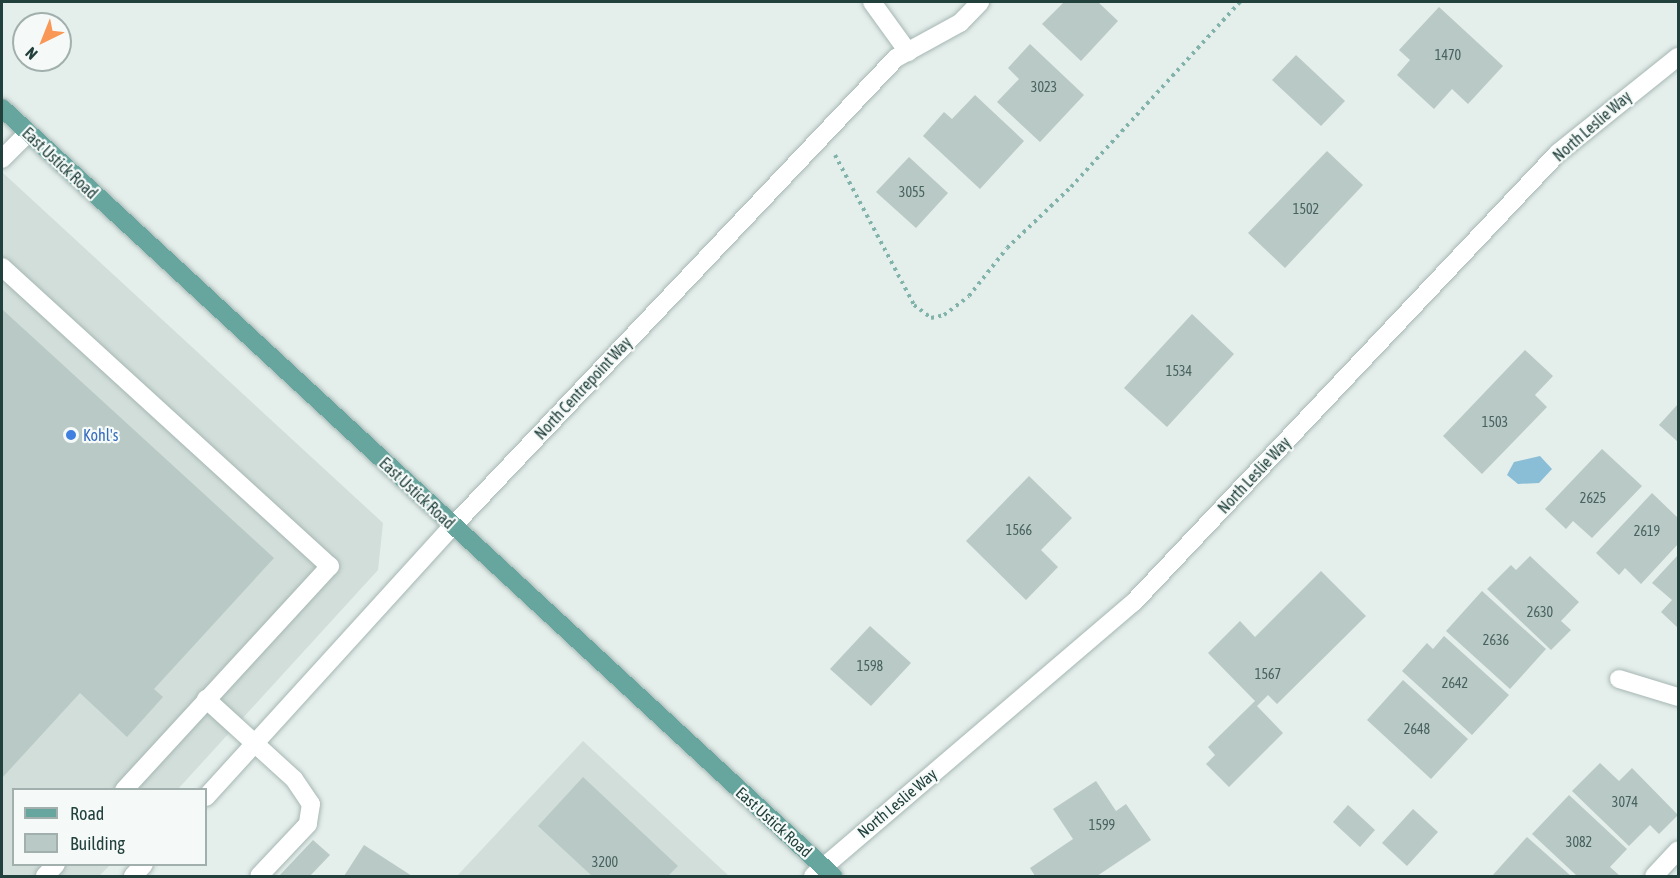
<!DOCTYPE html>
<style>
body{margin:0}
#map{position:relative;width:1680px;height:878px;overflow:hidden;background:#e4eeeb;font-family:"Asap Condensed",sans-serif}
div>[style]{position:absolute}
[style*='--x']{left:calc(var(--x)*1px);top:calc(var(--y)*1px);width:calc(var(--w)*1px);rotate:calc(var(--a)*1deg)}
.built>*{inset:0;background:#d2deda}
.water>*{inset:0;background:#89bed6}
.building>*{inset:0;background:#b9c9c5}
.path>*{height:4px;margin-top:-2px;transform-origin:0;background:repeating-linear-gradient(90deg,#82b3ab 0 3px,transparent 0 7.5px)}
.roads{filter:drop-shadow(0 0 2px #a6b7b3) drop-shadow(0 0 2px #a6b7b3)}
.minor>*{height:18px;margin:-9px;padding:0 9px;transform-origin:9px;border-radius:9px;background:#fff}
.major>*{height:18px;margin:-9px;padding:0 9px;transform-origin:9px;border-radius:9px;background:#66a69f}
.dots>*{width:16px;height:16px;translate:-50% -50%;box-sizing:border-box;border:3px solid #f5faf8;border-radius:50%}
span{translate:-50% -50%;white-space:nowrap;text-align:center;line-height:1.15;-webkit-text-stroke:4.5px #f5faf8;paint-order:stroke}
.number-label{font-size:14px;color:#48635f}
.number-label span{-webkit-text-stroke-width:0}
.street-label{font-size:16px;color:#22413d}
.shop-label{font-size:16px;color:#366cbe}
.left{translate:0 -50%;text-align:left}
.frame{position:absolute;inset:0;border:3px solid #22413d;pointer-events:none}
.legend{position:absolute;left:12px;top:788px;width:195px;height:78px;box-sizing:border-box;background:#f5faf8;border:2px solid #a1b0ad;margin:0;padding:8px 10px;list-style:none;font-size:18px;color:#22413d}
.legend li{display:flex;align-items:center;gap:12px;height:30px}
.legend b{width:30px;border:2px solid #a1b0ad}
.north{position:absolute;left:12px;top:12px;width:60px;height:60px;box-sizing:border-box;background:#f5faf8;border:2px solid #a1b0ad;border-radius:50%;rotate:223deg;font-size:16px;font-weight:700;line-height:24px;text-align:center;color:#22413d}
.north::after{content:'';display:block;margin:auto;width:21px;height:27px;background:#f99756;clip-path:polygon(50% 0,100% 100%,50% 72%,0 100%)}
</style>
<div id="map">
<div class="built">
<i style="clip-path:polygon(2px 172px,383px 523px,378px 570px,178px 789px,14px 790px,14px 864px,110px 865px,99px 876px,2px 876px)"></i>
<i style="clip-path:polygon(583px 741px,729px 876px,457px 876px)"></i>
</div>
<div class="water">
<i style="clip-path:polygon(1540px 456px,1552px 469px,1539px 483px,1518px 484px,1507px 475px,1514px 462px)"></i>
</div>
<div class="building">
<i style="clip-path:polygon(1064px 2px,1098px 2px,1118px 21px,1081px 61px,1042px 24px)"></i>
<i style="clip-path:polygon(1439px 7px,1503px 66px,1468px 104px,1452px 89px,1434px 109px,1397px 75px,1410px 60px,1399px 50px)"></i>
<i style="clip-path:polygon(1030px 44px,1084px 95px,1040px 142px,997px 102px,1019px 79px,1008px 68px)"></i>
<i style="clip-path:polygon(1296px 55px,1345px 101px,1321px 126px,1272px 80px)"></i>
<i style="clip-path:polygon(975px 95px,1024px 141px,980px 189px,923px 136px,944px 112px,952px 119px)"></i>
<i style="clip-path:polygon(1327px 151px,1363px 185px,1285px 268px,1248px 233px)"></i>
<i style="clip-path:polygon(909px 157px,948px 193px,916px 228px,876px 192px)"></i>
<i style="clip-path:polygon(3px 310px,274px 558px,154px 689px,163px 697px,127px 737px,80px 693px,2px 778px)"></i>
<i style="clip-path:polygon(1192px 314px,1234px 354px,1167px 427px,1124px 388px)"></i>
<i style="clip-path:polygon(1525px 350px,1553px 376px,1535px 395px,1547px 407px,1482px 474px,1443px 436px)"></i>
<i style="clip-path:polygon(1678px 404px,1678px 442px,1659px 425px)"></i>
<i style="clip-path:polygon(1602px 449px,1642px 486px,1592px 538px,1573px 521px,1566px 529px,1545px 509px)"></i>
<i style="clip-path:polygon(1029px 476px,1072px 518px,1041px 550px,1058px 567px,1026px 600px,966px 541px)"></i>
<i style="clip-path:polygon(1652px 493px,1678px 518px,1678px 544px,1641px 584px,1625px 568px,1619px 575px,1596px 553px)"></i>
<i style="clip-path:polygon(1678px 555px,1678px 628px,1661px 612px,1672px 600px,1652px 583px)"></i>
<i style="clip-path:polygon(1530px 556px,1579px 602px,1561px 621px,1571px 630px,1551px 650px,1487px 589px,1511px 565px,1516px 570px)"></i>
<i style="clip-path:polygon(1321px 571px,1366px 616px,1277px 704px,1268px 695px,1257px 706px,1283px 733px,1229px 787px,1206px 764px,1215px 755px,1208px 747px,1255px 701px,1208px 653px,1240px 621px,1255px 637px)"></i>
<i style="clip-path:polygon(1482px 591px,1546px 649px,1510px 689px,1446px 631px)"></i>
<i style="clip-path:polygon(870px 626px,911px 663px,871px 706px,830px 669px)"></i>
<i style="clip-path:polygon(1444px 636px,1509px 695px,1472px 735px,1402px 671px,1427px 643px,1433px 649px)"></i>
<i style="clip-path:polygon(1403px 680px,1468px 739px,1431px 779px,1367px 720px)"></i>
<i style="clip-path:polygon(1600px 763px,1619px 781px,1632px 768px,1678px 815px,1659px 834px,1650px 825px,1629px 846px,1572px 791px)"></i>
<i style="clip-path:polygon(583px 777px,678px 866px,668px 876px,592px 876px,538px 826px)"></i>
<i style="clip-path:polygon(1096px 781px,1116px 811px,1126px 804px,1151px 840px,1097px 876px,1035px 876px,1030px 868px,1073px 839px,1053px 809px)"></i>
<i style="clip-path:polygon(1569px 795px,1627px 849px,1610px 867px,1620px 876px,1577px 876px,1532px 834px)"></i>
<i style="clip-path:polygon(1348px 805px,1375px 830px,1360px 847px,1333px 822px)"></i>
<i style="clip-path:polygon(1413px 809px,1438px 832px,1407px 866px,1382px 843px)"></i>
<i style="clip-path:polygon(1527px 837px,1571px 876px,1492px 876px)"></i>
<i style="clip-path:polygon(313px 840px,330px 855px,310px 876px,279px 876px)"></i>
<i style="clip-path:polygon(364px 845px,412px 876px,344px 876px)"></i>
</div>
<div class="path">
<i style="--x:835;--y:155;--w:170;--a:62.2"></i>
<i style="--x:914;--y:305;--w:21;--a:37"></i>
<i style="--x:931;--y:318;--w:13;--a:-13"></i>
<i style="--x:944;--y:315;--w:31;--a:-37"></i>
<i style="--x:969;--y:296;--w:61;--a:-51.6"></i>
<i style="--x:1007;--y:248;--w:88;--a:-43.6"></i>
<i style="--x:1071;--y:187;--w:251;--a:-47.6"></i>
</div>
<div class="roads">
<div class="minor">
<i style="--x:872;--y:2;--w:62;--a:54.2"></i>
<i style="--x:2;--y:159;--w:37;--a:-45"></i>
<i style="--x:2;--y:267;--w:444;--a:42.4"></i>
<i style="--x:330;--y:566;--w:304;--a:132.6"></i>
<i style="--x:1619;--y:679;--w:62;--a:17"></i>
<i style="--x:206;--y:699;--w:119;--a:42.3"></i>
<i style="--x:294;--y:779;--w:30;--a:56"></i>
<i style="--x:311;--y:804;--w:20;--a:99"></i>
<i style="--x:308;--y:824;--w:71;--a:133.3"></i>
<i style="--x:206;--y:797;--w:367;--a:-47.7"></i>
<i style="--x:453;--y:526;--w:644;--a:-46.57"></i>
<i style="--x:896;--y:58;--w:73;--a:-28.7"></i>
<i style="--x:960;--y:23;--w:29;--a:-46"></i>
<i style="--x:45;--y:876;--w:16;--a:-47"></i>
<i style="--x:133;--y:876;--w:16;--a:-47"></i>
<i style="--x:813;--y:876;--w:421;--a:-40.5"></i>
<i style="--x:1133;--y:603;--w:619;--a:-46.64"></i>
<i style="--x:1558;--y:153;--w:154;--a:-38.7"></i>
<i style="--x:1654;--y:876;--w:35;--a:-47"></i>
</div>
<div class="major">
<i style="--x:2;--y:108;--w:1132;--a:42.74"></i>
</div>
</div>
<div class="dots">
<i style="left:71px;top:435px;background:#3f7fe0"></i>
</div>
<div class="number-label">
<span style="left:1448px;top:55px">1470</span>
<span style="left:1044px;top:87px">3023</span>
<span style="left:912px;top:192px">3055</span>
<span style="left:1306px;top:209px">1502</span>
<span style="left:1179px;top:371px">1534</span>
<span style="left:1495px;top:422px">1503</span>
<span style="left:1593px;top:498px">2625</span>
<span style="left:1019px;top:530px">1566</span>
<span style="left:1647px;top:531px">2619</span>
<span style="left:1540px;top:612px">2630</span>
<span style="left:1496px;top:640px">2636</span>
<span style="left:870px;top:666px">1598</span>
<span style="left:1268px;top:674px">1567</span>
<span style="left:1455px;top:683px">2642</span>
<span style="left:1417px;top:729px">2648</span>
<span style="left:1625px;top:802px">3074</span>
<span style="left:1102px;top:825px">1599</span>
<span style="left:1579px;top:842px">3082</span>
<span style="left:605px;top:862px">3200</span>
</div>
<div class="street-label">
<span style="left:1592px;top:126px;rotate:-41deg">North Leslie Way</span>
<span style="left:60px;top:163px;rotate:43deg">East Ustick Road</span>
<span style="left:583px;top:388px;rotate:-47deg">North Centrepoint Way</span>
<span style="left:1254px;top:475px;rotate:-47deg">North Leslie Way</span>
<span style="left:417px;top:493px;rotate:43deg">East Ustick Road</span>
<span style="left:897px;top:803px;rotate:-40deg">North Leslie Way</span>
<span style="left:774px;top:822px;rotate:42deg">East Ustick Road</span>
</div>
<div class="shop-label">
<span class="left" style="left:83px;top:435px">Kohl's</span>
</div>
<div class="frame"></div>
<ul class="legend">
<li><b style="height:8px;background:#66a69f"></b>Road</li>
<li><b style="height:16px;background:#b9c9c5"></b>Building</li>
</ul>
<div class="north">N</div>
</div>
